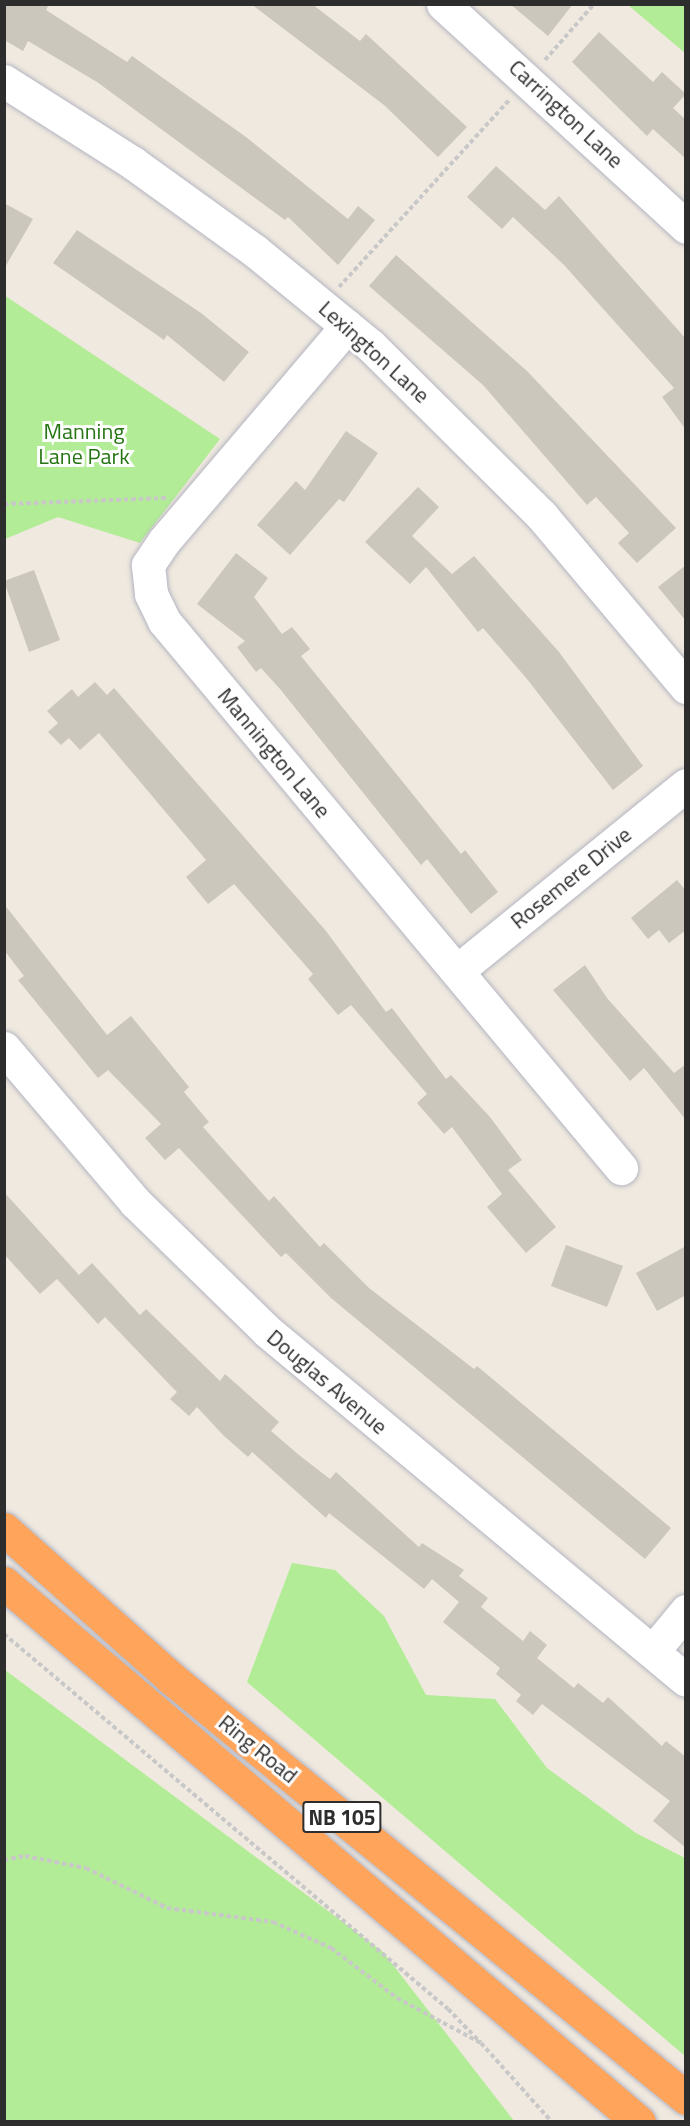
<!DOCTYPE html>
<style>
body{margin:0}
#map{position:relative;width:690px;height:2126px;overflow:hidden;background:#f0e9df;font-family:"Titillium Web",sans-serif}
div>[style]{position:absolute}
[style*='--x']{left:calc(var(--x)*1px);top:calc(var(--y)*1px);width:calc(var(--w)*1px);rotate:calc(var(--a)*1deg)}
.green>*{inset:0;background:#b2ec96}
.building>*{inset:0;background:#cbc7bd}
.path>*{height:4px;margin-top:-2px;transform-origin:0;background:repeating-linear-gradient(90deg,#c8c8c8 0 4.5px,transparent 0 7.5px)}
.roads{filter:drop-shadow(0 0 2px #b3b5c2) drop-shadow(0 0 2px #b3b5c2)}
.minor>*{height:33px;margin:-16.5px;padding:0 16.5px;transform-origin:16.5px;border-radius:16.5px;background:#fff}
.highway>*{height:33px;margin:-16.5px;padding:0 16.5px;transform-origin:16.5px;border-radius:16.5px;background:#ffa45b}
span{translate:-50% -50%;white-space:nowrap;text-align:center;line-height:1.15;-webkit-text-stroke:6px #fff;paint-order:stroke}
.shield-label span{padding:2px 4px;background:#fff;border:2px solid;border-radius:4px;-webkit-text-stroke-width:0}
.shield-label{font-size:21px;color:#2d2d2d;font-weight:700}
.street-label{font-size:22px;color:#2d2d2d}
.park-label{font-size:22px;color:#267513}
.frame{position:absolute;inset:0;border:6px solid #2d2d2d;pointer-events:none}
</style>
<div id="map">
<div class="green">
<i style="clip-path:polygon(628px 5px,685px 5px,685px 53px)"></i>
<i style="clip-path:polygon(4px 295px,220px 439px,140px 543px,58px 517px,5px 539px)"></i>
<i style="clip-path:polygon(292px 1563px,335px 1570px,384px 1616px,426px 1695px,495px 1699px,547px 1768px,636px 1833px,685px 1858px,685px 2056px,247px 1682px)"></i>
<i style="clip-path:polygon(5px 1670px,383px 1952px,514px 2121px,5px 2121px)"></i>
</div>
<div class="building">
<i style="clip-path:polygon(4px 4px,49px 4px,46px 10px,127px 62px,132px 56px,246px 137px,348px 219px,358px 206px,375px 220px,338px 265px,288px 217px,285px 220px,97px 82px,28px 41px,23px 51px,4px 40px)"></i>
<i style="clip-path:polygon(251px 4px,312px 4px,360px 41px,366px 34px,467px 127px,438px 157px,384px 105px)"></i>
<i style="clip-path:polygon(510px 4px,573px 4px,548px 36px)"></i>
<i style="clip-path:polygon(599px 32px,653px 82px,662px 72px,686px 94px,673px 108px,686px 120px,686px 159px,653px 129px,647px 136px,572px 62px)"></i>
<i style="clip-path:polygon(496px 166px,545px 210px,559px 196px,686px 339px,686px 430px,662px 397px,674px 388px,564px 265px,513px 217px,502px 229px,467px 197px)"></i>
<i style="clip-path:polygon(4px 203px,33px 219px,4px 269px)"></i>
<i style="clip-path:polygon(77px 230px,201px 313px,249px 352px,224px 382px,167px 335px,164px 340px,53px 263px)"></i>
<i style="clip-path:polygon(396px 255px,527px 371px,676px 528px,637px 563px,618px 543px,629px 533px,596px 497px,587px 505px,483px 385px,369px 286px)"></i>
<i style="clip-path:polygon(346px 431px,378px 453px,344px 502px,339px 499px,290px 555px,257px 525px,296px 481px,305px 490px)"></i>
<i style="clip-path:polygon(418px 487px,439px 507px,412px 536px,452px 574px,474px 556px,559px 652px,643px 766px,613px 790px,527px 679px,483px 628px,478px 632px,426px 567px,410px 584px,365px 542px)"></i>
<i style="clip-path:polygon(236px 553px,268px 578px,254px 597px,282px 634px,292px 627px,310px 649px,301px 656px,461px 854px,465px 850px,498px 892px,471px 914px,427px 859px,421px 865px,280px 689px,261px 668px,256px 672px,237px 647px,245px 641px,197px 604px)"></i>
<i style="clip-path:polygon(686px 565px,686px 621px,658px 587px)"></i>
<i style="clip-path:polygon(34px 570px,60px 640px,29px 652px,4px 581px)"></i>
<i style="clip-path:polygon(95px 682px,107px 695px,114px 688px,326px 931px,386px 1012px,392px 1008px,446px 1079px,451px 1075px,490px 1117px,522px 1160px,508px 1170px,556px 1227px,526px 1253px,487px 1207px,502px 1194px,452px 1127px,444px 1134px,417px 1103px,427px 1094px,351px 1005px,338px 1015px,308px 979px,313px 974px,234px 884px,208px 904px,186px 877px,206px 860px,99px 733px,80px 750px,69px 738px,61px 745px,48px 732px,58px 723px,47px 711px,72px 689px,78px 697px)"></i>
<i style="clip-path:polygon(677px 880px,686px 891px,686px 930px,669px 943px,659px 930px,648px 939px,631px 918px)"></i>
<i style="clip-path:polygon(4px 904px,107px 1035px,131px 1016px,189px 1087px,184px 1092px,209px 1122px,203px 1127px,269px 1201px,274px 1196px,320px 1247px,324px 1243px,369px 1288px,474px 1369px,477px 1366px,671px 1528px,645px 1559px,331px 1298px,286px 1253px,281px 1257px,179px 1148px,165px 1160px,145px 1138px,161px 1124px,108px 1070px,98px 1078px,18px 980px,24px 976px,4px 950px)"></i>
<i style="clip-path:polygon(585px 965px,607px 998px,674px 1073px,686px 1064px,686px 1120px,644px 1068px,630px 1081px,553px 990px)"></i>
<i style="clip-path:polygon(4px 1192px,79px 1275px,92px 1263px,140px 1315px,146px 1309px,220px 1381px,225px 1374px,279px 1422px,271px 1431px,299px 1455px,330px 1479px,336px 1472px,419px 1547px,422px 1543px,464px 1570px,459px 1576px,488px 1598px,481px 1607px,523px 1641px,530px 1631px,547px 1645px,537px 1658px,574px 1688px,578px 1683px,603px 1703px,608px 1697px,662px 1746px,666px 1741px,686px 1757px,686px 1848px,653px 1821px,670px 1801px,542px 1704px,533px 1715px,516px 1701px,521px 1695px,496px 1674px,500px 1668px,443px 1622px,459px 1602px,432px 1579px,424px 1589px,329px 1513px,326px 1518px,252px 1452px,248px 1457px,223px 1435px,197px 1407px,189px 1416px,170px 1399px,177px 1392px,170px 1385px,105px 1317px,98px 1324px,57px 1279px,40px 1294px,4px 1254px)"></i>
<i style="clip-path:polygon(566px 1245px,623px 1266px,607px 1307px,551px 1286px)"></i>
<i style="clip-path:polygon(686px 1246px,686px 1295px,657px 1311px,636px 1273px)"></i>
</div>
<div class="path">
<i style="--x:545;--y:60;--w:74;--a:-48.8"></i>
<i style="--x:339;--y:287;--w:254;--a:-47.7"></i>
<i style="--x:4;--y:504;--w:163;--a:-2.1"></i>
<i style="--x:4;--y:1634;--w:581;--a:40.18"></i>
<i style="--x:448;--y:2009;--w:47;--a:45.9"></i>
<i style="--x:4;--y:1860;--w:21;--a:-11"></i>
<i style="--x:25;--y:1856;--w:62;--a:11.1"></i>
<i style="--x:86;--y:1868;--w:90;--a:26.3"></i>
<i style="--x:167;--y:1908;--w:107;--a:7.5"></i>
<i style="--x:273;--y:1922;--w:64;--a:24.1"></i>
<i style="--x:331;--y:1948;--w:83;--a:37.1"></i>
<i style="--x:397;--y:1998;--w:95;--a:28.2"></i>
<i style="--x:481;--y:2043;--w:106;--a:48.1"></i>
</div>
<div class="roads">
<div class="minor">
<i style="--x:443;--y:4;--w:330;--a:42.5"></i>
<i style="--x:4;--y:81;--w:153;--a:32.4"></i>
<i style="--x:133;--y:163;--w:150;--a:35.8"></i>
<i style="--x:255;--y:251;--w:149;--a:39.3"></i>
<i style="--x:370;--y:345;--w:243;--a:44.8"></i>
<i style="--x:542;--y:516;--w:224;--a:49.9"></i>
<i style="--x:347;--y:326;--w:282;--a:130.4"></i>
<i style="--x:164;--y:541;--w:29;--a:124"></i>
<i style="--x:148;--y:565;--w:29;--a:84"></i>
<i style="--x:151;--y:594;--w:30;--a:64"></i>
<i style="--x:164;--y:621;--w:713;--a:50.12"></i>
<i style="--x:457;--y:971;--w:295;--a:-39.1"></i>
<i style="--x:4;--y:1048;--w:202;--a:49.6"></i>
<i style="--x:135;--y:1202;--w:185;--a:44.3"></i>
<i style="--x:267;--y:1331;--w:545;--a:39.79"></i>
<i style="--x:653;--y:1651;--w:52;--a:-50.5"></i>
</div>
<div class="highway">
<i style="--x:4;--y:1529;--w:224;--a:41.7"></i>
<i style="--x:171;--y:1678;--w:665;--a:39.2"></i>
<i style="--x:4;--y:1583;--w:833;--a:40.33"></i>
</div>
</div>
<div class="shield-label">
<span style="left:342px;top:1817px">NB 105</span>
</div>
<div class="street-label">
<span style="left:566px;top:114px;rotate:43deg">Carrington Lane</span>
<span style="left:374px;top:352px;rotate:42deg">Lexington Lane</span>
<span style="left:274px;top:753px;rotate:50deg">Mannington Lane</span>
<span style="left:571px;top:878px;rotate:-39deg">Rosemere Drive</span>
<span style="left:327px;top:1382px;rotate:40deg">Douglas Avenue</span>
<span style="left:258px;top:1749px;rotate:39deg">Ring Road</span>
</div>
<div class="park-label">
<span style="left:84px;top:444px">Manning<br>Lane Park</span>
</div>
<div class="frame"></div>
</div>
